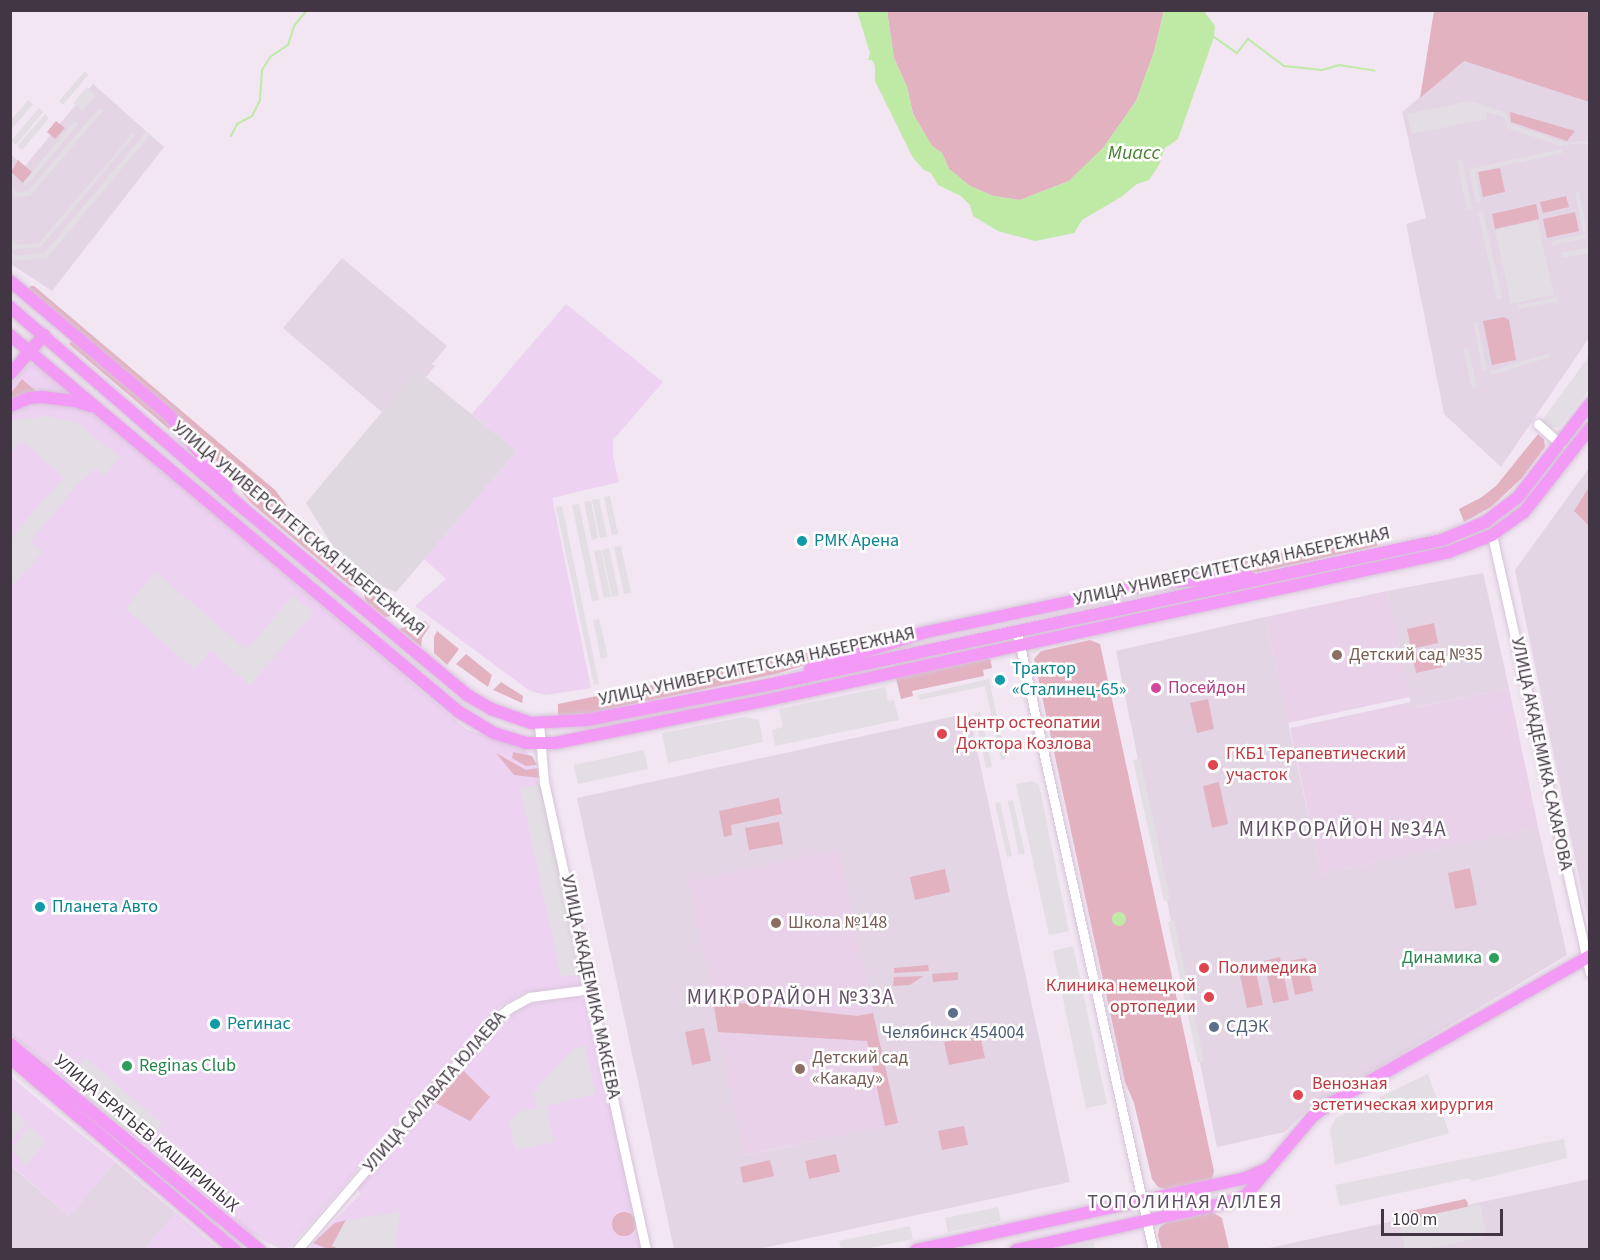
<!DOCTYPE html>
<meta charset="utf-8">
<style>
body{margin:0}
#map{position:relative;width:1600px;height:1260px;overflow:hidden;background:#f1e6f2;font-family:"Source Sans 3",sans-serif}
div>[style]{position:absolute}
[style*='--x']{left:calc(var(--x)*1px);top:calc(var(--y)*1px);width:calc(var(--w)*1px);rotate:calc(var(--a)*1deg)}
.residential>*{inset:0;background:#e4d5e5}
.commercial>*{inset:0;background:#edd2f2}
.industrial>*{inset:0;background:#dfd8e1}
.education>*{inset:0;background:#e9d1ea}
.green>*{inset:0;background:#e3b2c1}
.round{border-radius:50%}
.parking>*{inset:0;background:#e2dee3}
.water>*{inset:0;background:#beeaa6}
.stream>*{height:2px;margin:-1px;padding:0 1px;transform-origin:1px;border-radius:1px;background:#beeaa6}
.roads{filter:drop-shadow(0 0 2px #d6c3d7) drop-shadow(0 0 2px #d6c3d7)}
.minor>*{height:9px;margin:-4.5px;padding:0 4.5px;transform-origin:4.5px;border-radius:4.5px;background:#fff}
.major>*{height:12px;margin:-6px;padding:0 6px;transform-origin:6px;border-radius:6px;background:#f39af6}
.dots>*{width:16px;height:16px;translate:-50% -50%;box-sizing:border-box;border:3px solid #fff;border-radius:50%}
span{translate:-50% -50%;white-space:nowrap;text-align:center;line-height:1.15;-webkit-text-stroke:5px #fff;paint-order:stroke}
.street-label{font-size:18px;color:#423644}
.culture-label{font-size:18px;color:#0d838f}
.left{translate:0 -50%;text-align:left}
.education-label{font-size:18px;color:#785e54}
.hotel-label{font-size:18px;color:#b23c85}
.health-label{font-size:18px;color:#be3a42}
.right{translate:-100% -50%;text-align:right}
.leisure-label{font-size:18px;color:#27864d}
.service-label{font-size:18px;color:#4e5e75}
.water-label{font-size:20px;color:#4a822e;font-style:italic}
.neighbourhood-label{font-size:20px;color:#624e66;letter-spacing:1.5px}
.quarter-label{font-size:21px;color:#624e66;letter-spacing:1.5px}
.frame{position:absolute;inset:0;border:12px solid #423644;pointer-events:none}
.scale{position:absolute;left:1381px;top:1209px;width:122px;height:27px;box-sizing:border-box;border:3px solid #423644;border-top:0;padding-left:8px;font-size:18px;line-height:21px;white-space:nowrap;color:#423644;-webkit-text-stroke:4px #fff;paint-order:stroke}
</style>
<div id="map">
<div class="residential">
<i style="clip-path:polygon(1464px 61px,1589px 102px,1589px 338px,1501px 467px,1444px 414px,1406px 224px,1426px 218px,1402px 112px)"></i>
<i style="clip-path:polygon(93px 84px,164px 147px,52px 291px,11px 264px,10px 154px,25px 166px)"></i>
<i style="clip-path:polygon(342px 258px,447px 346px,432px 364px,435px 366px,426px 377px,417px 371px,382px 412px,283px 328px)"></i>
<i style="clip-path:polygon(1589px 468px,1589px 925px,1515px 570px)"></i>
<i style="clip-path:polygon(1483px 573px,1509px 688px,1412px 708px,1387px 591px)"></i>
<i style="clip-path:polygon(1265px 617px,1321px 874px,1538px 827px,1567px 955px,1306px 1111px,1285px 1132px,1217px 1147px,1116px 651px)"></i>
<i style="clip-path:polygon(evenodd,969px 713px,1070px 1182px,758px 1249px,674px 1249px,577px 798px,969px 713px,839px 849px,714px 1002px,689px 881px,839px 849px,969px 713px,738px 1121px,884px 1126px,745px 1155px,738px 1121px)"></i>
<i style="clip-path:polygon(115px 1162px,176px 1213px,144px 1249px,11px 1249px,10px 1165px,69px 1216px)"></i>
<i style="clip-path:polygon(1589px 1179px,1589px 1249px,1264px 1249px)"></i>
</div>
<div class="commercial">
<i style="clip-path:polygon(566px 304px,663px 382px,613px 440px,613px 457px,619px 482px,552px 498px,591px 688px,546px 695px,530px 691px,415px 606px,446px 579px,424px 559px,517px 451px,472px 414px)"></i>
<i style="clip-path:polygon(40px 362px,47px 364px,271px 563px,466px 729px,524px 748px,533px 760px,583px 980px,581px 985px,526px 993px,499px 1007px,290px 1247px,281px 1249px,274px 1246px,248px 1231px,11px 1035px,10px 385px,27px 366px)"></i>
<i style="clip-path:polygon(571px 997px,580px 997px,589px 1004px,641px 1249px,310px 1250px,313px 1243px,361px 1193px,356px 1189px,497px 1027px,518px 1009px,533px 1003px)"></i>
<i style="clip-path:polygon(10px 1076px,115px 1162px,69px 1216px,11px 1165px)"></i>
<i style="clip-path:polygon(176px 1213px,218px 1249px,144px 1249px)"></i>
</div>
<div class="industrial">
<i style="clip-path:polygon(417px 370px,517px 451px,396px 592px,374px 583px,334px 548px,306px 503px)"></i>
</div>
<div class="education">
<i style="clip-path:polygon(1387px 591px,1410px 697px,1288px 723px,1265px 617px)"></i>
<i style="clip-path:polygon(1509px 688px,1538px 827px,1321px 874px,1290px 728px,1411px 702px,1413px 708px)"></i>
<i style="clip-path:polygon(839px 849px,873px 1013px,857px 1016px,714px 1002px,688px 881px)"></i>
<i style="clip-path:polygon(718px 1032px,867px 1041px,885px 1126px,744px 1155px)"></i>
</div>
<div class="green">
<i style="clip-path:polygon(887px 11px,1164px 11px,1154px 52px,1136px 101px,1103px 148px,1069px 181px,1020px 200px,993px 196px,970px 186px,949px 169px,942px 153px,932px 146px,913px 114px,907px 87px,894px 58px)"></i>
<i style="clip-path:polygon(1434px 11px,1589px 11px,1589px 102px,1464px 61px,1420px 98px)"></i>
<i style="clip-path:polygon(1510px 112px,1575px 131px,1567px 141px,1511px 122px)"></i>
<i style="clip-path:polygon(56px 121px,65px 128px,55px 139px,47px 132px)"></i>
<i style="clip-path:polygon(18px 160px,32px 172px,23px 183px,11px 172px)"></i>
<i style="clip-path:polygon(1500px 168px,1505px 192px,1483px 197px,1478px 172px)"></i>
<i style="clip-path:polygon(1566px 196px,1569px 207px,1543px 213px,1540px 202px)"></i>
<i style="clip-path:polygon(1536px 204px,1539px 219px,1495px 229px,1492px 214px)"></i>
<i style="clip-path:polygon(1575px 212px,1579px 231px,1547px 238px,1543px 219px)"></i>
<i style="clip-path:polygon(31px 286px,34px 286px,275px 490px,322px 552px,359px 584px,355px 587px,350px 586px,251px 503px,182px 422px,28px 290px)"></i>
<i style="clip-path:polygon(1504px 317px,1509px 320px,1516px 360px,1492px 365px,1483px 321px)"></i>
<i style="clip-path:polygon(73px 340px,166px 419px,190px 447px,69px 344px)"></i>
<i style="clip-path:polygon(22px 379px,38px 393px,11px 398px,11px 393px)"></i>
<i style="clip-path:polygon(1538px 434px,1544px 439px,1545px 447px,1522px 478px,1491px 507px,1464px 522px,1459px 509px,1482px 497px,1496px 486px)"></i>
<i style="clip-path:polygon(1589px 487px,1589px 526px,1574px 511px)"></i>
<i style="clip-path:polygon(1375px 533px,1377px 546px,1258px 572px,1225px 572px,1150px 580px)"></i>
<i style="clip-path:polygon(367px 590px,390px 610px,405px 614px,385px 617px,366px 602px,364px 595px)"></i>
<i style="clip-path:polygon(425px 621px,430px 626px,422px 638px,421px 647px,399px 629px)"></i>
<i style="clip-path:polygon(1434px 623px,1438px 643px,1411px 649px,1407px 629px)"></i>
<i style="clip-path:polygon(437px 631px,459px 649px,447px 665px,434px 653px,434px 637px)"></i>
<i style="clip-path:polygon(913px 631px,776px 674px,581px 715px,558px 716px,558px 704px)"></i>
<i style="clip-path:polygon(1090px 640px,1100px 644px,1214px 1171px,1212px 1179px,1168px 1190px,1158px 1187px,1152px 1179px,1134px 1103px,1125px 1082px,1034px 659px,1041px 651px)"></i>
<i style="clip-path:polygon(1439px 648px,1443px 667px,1416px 673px,1412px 654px)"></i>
<i style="clip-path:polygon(466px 654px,492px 675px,488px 687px,456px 664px)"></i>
<i style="clip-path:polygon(990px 658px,992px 668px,983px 670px,984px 676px,912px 691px,913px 696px,901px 699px,896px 678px)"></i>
<i style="clip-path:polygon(501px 682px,523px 696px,522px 703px,493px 690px)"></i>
<i style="clip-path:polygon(1208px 699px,1214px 729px,1197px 733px,1190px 703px)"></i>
<i style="clip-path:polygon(513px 752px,532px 756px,537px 765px,526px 766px,512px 758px)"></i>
<i style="clip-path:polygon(496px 753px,526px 770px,538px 768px,540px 778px,514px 775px)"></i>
<i style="clip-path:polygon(1219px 782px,1228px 824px,1212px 828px,1203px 786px)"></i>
<i style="clip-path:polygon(779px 798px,782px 814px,731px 825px,732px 835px,724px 837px,719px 811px)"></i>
<i style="clip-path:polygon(779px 822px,783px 844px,749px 850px,745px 828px)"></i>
<i style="clip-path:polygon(1470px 868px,1477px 905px,1455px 909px,1448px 873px)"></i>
<i style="clip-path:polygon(945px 869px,950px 892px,915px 900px,910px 877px)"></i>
<i style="clip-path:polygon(1280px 957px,1289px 1000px,1273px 1003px,1264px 961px)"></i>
<i style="clip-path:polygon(1306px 958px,1313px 991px,1295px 995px,1288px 961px)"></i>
<i style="clip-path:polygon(1254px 963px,1263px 1005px,1247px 1008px,1238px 966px)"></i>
<i style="clip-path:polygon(928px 965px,929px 971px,894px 973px,894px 968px)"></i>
<i style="clip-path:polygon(958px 972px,958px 980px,933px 982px,932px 974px)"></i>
<i style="clip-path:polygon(923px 976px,910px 985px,893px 986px,894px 977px)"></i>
<i style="clip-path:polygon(713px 1000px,857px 1016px,873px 1013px,898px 1123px,885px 1126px,867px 1041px,718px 1032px)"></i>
<i style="clip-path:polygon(704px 1028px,711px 1061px,692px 1065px,685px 1032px)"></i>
<i style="clip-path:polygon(980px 1035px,985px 1058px,949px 1065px,944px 1042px)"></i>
<i style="clip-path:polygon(463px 1070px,490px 1097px,470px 1121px,434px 1102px)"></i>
<i style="clip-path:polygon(964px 1126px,968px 1145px,942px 1150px,938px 1131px)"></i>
<i style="clip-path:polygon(836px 1154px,840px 1172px,809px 1179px,805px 1161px)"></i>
<i style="clip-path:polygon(770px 1160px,774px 1176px,743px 1183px,740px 1167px)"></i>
<i style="clip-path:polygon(1465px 1199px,1468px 1203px,1467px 1207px,1412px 1219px,1408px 1217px,1410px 1211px)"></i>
<i class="round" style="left:612px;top:1212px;width:24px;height:24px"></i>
<i style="clip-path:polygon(1212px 1212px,1222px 1218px,1229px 1249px,1162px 1249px,1158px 1236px,1159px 1228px,1167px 1222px)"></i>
<i style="clip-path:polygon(346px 1220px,332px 1246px,340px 1249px,328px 1249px,313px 1243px,335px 1223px)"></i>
</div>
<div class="parking">
<i style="clip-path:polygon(85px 71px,88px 75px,63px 105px,59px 101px)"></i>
<i style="clip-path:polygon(87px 87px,96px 96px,82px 111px,73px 103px)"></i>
<i style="clip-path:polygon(28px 100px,33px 104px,11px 130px,11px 120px)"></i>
<i style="clip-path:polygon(1470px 101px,1506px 113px,1510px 124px,1565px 143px,1588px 141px,1589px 145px,1581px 143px,1561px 146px,1507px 128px,1504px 117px,1486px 112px,1487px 119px,1412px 134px,1407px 114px)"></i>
<i style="clip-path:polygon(39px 108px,43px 112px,16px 145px,11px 141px)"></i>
<i style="clip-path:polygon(99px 108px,103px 111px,30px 196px,17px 197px,11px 192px,11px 188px,16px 192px,28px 191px)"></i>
<i style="clip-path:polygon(45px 114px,49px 118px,22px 150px,17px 146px)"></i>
<i style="clip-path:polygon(74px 121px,78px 124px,26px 186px,23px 183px)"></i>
<i style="clip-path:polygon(147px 131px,150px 135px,47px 258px,14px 261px,11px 258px,11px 252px,15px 256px,44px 253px)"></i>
<i style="clip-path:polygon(133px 133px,135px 135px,41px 247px,14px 249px,11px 246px,11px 240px,17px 245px,39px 243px)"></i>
<i style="clip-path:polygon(1562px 149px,1563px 153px,1475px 172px,1481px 201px,1476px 202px,1469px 169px)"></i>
<i style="clip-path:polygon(1462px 160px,1472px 209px,1467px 210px,1457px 161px)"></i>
<i style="clip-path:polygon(1579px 192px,1587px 231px,1583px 232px,1575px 193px)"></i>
<i style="clip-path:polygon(1483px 211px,1502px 298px,1497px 299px,1478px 212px)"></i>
<i style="clip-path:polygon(1537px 221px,1554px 295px,1511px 304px,1495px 230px)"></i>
<i style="clip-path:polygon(1585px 234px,1586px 238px,1552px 246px,1551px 241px)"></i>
<i style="clip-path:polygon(1589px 247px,1589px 253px,1563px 258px,1562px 253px)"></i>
<i style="clip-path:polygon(1557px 297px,1557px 301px,1519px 309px,1518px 305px)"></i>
<i style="clip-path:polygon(1477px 321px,1487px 370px,1483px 371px,1473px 322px)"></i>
<i style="clip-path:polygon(1468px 348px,1477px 387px,1472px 388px,1463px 349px)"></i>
<i style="clip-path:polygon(1550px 353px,1551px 357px,1491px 375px,1490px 371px)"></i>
<i style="clip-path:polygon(1589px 356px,1589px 389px,1559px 427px,1548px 428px,1541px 422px)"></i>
<i style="clip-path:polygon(44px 416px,75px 422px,120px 457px,105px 476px,95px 469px,75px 487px,30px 542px,43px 552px,11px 587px,11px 538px,64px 477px,21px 440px,11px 453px,11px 421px)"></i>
<i style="clip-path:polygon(610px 496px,618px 534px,612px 535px,604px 497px)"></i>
<i style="clip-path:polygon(599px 499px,607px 537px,600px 538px,592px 500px)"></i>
<i style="clip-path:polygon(591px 501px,598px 538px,592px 540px,584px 502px)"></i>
<i style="clip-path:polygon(579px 504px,599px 600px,592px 601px,572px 505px)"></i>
<i style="clip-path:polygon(562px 506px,599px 684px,594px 685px,556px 507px)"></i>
<i style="clip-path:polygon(621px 546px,631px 593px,624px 594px,614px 547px)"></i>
<i style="clip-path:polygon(609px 548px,619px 595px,612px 597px,602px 550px)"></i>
<i style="clip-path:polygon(601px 550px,611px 597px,604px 598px,594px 551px)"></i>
<i style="clip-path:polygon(156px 572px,246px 650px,293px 596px,313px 612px,250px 685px,211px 650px,194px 669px,125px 609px)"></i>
<i style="clip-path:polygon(599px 619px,608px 657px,601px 659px,593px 620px)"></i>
<i style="clip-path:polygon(989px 679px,1006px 759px,1001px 760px,985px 686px,920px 700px,918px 695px)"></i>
<i style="clip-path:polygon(885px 687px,888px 701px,894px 700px,899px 720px,775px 746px,772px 730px,783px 727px,779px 709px)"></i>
<i style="clip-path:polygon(980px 712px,992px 767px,986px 768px,975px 714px)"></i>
<i style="clip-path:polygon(744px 717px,759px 720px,763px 742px,668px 763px,662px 733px)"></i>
<i style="clip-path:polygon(644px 750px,648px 769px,578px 784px,574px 765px)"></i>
<i style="clip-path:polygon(1140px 758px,1170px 899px,1164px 901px,1133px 760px)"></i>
<i style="clip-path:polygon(1032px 781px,1039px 785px,1069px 931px,1049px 935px,1016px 784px)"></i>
<i style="clip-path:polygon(540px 784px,581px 975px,561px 976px,520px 788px)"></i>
<i style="clip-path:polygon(1013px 800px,1025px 854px,1019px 855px,1008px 801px)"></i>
<i style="clip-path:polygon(1000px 802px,1012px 856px,1007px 857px,995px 803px)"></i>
<i style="clip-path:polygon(1174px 920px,1204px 1061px,1198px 1063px,1168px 922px)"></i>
<i style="clip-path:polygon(1073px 946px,1107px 1104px,1086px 1108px,1053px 951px)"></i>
<i style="clip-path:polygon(585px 1046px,595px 1094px,537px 1108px,533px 1093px,572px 1049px)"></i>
<i style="clip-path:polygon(86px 1058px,162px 1124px,154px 1135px,140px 1125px,132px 1127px,128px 1133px,81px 1095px,86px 1089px,80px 1085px,84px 1076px,76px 1069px)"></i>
<i style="clip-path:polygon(1428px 1074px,1449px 1133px,1335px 1165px,1330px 1129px,1336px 1118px)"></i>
<i style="clip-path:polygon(546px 1107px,554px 1142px,515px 1150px,509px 1123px,518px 1112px)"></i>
<i style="clip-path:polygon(11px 1110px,26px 1123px,11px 1141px)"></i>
<i style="clip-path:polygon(28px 1127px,46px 1141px,26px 1165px,11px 1149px)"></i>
<i style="clip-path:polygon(1564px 1139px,1567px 1158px,1473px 1181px,1468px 1178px,1340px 1206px,1335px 1185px)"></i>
<i style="clip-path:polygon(1480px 1204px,1487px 1236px,1426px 1249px,1405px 1249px,1399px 1222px)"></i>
<i style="clip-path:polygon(998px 1207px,1001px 1221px,948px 1232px,945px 1218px)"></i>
<i style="clip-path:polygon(400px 1212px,395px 1249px,340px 1249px,332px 1246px,346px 1220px)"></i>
<i style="clip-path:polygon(910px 1226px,913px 1239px,864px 1249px,841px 1249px,839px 1241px)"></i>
<i style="clip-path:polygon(1094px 1242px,1095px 1249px,1059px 1249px)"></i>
</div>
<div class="water">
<i style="clip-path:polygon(857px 11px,887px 11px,894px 58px,907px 87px,913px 114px,932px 146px,942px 153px,949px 169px,970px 186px,993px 196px,1020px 200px,1069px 181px,1103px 148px,1136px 101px,1154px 52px,1164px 11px,1204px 11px,1215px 26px,1214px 37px,1178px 139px,1165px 148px,1159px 165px,1149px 180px,1137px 184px,1121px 197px,1082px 220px,1074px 233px,1035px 241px,998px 231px,973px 216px,970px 205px,961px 196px,938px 185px,931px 173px,924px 170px,913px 158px,875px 81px,875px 66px,872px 60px,868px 60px,870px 53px)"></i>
<i class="round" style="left:1112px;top:912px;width:14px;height:14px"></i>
</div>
<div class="stream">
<i style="--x:1214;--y:37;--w:28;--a:35"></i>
<i style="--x:1237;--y:53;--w:18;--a:-52"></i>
<i style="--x:1248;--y:39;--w:45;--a:36.9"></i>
<i style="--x:1284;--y:66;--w:38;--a:6"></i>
<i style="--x:1322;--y:70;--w:18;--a:-16"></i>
<i style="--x:1339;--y:65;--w:36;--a:9"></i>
<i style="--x:231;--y:136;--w:13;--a:-63"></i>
<i style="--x:237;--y:124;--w:17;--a:-28"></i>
<i style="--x:252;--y:116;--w:18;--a:-63"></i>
<i style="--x:260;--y:100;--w:30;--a:-86"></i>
<i style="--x:262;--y:70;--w:15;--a:-58"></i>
<i style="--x:270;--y:57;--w:22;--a:-34"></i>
<i style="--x:288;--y:45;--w:20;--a:-72"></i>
<i style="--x:294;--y:26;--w:21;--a:-51"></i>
</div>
<div class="roads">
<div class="minor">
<i style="--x:1538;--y:424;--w:30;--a:42"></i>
<i style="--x:1492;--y:535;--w:448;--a:77.4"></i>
<i style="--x:1017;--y:632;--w:633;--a:77.59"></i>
<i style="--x:539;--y:724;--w:58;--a:85.1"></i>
<i style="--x:544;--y:782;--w:479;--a:77.7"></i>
<i style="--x:297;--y:1250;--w:303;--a:-49.3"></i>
<i style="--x:495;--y:1020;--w:17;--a:-40"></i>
<i style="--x:508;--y:1009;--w:25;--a:-29"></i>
<i style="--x:530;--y:997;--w:63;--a:-7.4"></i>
</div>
<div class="major">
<i style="--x:10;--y:281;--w:208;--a:40.1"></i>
<i style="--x:169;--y:415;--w:92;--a:51.1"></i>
<i style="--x:10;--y:307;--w:309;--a:40.8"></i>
<i style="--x:244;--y:509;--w:290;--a:39.8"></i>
<i style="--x:467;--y:695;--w:28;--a:30"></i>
<i style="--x:491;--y:709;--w:42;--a:19.3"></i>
<i style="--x:531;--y:723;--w:56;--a:-3.1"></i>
<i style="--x:587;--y:720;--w:188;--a:-11"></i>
<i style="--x:772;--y:684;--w:685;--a:-12.13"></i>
<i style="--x:1442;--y:540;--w:47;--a:-22.7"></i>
<i style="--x:1485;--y:522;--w:41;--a:-37.1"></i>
<i style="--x:1518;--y:497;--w:118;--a:-52.3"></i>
<i style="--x:10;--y:335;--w:586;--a:40.02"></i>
<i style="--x:459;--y:712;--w:41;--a:31"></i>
<i style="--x:494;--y:733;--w:34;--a:17"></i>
<i style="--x:526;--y:743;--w:29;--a:0"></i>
<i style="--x:555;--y:743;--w:208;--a:-11.4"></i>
<i style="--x:759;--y:702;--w:706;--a:-12.26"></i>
<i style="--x:1449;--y:552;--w:46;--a:-21.6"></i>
<i style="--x:1492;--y:535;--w:39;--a:-36"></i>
<i style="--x:1524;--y:512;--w:107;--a:-51.8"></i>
<i style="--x:10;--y:374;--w:52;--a:-48.9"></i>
<i style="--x:10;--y:406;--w:21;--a:-23"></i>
<i style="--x:29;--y:398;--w:13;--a:-4"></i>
<i style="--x:42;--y:397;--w:33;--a:7"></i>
<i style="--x:75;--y:401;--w:16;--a:18"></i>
<i style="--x:810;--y:669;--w:118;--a:-17.8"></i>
<i style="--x:922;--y:633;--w:245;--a:-12"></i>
<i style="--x:1162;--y:582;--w:88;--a:-3.3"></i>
<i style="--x:10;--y:1044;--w:324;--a:39.5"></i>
<i style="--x:10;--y:1058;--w:296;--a:40.5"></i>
<i style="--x:916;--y:1250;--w:337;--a:-12.3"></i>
<i style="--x:1245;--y:1178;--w:23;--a:-23"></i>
<i style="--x:1016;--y:1250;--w:223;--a:-12.7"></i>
<i style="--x:1234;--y:1201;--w:15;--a:-28"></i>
<i style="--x:1247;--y:1194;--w:101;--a:-49.8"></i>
<i style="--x:1312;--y:1117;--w:26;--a:-36"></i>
<i style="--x:1333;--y:1102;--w:296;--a:-29.6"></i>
</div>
</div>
<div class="dots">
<i style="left:802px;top:541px;background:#0f9aa8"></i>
<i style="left:1337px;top:655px;background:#8d6e63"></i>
<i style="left:1000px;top:680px;background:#0f9aa8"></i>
<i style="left:1156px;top:688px;background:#d1479c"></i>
<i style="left:942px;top:734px;background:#e0444e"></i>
<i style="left:1213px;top:765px;background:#e0444e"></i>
<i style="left:40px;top:907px;background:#0f9aa8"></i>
<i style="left:776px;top:923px;background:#8d6e63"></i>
<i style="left:1494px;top:958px;background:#2e9e5b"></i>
<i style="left:1204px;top:968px;background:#e0444e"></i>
<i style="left:1209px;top:997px;background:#e0444e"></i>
<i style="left:953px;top:1013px;background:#5c6f8a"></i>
<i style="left:215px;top:1024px;background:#0f9aa8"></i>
<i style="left:1214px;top:1027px;background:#5c6f8a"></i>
<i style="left:127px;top:1066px;background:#2e9e5b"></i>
<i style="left:800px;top:1069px;background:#8d6e63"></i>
<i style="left:1298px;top:1095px;background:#e0444e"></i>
</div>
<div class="street-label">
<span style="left:298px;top:529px;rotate:40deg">УЛИЦА УНИВЕРСИТЕТСКАЯ НАБЕРЕЖНАЯ</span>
<span style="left:1232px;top:567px;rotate:-12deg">УЛИЦА УНИВЕРСИТЕТСКАЯ НАБЕРЕЖНАЯ</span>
<span style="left:757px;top:667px;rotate:-12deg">УЛИЦА УНИВЕРСИТЕТСКАЯ НАБЕРЕЖНАЯ</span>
<span style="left:1541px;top:754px;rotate:78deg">УЛИЦА АКАДЕМИКА САХАРОВА</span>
<span style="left:590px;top:987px;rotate:78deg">УЛИЦА АКАДЕМИКА МАКЕЕВА</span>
<span style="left:435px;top:1092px;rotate:-49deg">УЛИЦА САЛАВАТА ЮЛАЕВА</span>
<span style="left:146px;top:1134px;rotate:40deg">УЛИЦА БРАТЬЕВ КАШИРИНЫХ</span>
</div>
<div class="culture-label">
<span class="left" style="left:814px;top:541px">РМК Арена</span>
<span class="left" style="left:1012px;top:680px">Трактор<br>«Сталинец-65»</span>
<span class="left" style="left:52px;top:907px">Планета Авто</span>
<span class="left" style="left:227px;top:1024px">Регинас</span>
</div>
<div class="education-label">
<span class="left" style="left:1349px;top:655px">Детский сад №35</span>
<span class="left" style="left:788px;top:923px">Школа №148</span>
<span class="left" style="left:812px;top:1069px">Детский сад<br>«Какаду»</span>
</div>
<div class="hotel-label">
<span class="left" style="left:1168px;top:688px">Посейдон</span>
</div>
<div class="health-label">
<span class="left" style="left:956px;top:734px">Центр остеопатии<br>Доктора Козлова</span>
<span class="left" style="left:1226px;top:765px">ГКБ1 Терапевтический<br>участок</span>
<span class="left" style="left:1218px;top:968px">Полимедика</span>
<span class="right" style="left:1196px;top:997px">Клиника немецкой<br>ортопедии</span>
<span class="left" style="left:1312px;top:1095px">Венозная<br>эстетическая хирургия</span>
</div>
<div class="leisure-label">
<span class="right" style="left:1482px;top:958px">Динамика</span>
<span class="left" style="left:139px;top:1066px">Reginas Club</span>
</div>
<div class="service-label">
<span class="left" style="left:1226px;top:1027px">СДЭК</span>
<span style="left:953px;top:1033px">Челябинск 454004</span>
</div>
<div class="water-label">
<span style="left:1134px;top:153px">Миасс</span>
</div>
<div class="neighbourhood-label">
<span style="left:1185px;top:1202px">ТОПОЛИНАЯ АЛЛЕЯ</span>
</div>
<div class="quarter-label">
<span style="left:1343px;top:829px">МИКРОРАЙОН №34А</span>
<span style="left:791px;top:997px">МИКРОРАЙОН №33А</span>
</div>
<div class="frame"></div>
<div class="scale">100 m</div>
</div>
